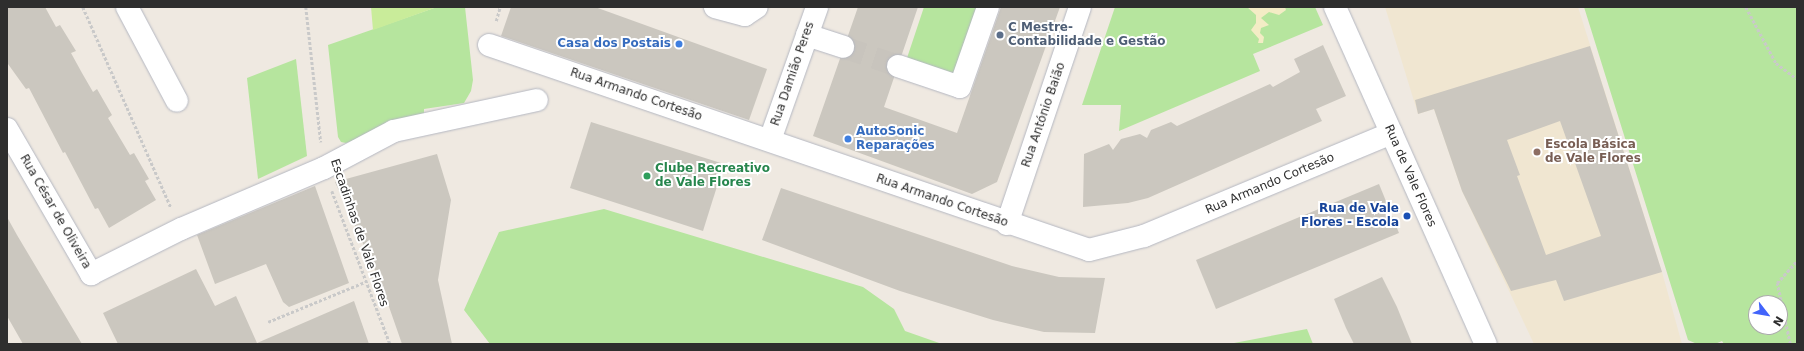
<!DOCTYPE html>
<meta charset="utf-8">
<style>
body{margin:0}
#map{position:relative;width:1804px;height:351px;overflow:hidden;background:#efe9e1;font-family:"DejaVu Sans",sans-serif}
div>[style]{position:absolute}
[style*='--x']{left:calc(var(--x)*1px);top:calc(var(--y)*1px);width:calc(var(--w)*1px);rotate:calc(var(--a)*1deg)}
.education>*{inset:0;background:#f0e6d1}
.green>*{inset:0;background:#b6e59e}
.sand>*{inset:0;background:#f3ecc5}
.pitch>*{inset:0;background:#c9ec9a}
.building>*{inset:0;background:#cbc7bf}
.minor-tunnel>*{height:22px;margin-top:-11px;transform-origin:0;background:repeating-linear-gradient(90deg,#c8c4bd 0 22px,transparent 0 33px)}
.path>*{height:2.5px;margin-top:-1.25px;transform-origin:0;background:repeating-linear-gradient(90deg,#c9c9c9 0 3px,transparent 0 5px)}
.roads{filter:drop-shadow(0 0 1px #b4b7c1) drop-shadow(0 0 1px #b4b7c1)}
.minor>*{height:22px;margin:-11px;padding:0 11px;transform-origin:11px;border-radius:11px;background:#fff}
.dots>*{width:11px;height:11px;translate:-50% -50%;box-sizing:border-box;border:2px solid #fff;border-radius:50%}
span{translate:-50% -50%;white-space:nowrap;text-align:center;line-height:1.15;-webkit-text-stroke:4px #fff;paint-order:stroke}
.service-label{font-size:12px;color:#4e5e75;font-weight:700}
.left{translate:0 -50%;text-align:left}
.shop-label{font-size:12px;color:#366cbe;font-weight:700}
.right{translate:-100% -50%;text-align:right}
.street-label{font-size:12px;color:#2e2e2e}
.education-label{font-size:12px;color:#785e54;font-weight:700}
.leisure-label{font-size:12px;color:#27864d;font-weight:700}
.transit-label{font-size:12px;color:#164399;font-weight:700}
.frame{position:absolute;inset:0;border:8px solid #2e2e2e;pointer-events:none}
.north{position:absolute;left:1748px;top:295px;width:40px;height:40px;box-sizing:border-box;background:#fff;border:1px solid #ababab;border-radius:50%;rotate:121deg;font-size:11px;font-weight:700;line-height:16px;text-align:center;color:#2e2e2e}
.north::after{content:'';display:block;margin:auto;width:14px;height:18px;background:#4264fb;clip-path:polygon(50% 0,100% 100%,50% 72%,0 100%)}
</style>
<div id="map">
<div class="education">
<i style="clip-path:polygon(1385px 7px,1578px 7px,1662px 272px,1682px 344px,1534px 344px,1462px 191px,1434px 109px,1418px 114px)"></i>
</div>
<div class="green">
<i style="clip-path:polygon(437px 7px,465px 7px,473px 80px,471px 91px,464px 103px,424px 109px,424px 117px,346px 143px,341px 142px,338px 137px,328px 45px)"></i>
<i style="clip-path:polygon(924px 7px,978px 7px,956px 74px,907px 58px)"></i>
<i style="clip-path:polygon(1115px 7px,1315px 7px,1323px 25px,1253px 54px,1260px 71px,1119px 131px,1121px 105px,1082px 105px)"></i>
<i style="clip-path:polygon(evenodd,1584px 7px,1797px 7px,1797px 344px,1724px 344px,1722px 341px,1715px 344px,1697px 344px,1688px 340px,1584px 7px,1756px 303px,1780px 303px,1780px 327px,1756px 327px,1756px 303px)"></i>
<i style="clip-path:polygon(296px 59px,307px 156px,258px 179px,247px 78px)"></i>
<i style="clip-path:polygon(604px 209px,863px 287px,894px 309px,905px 331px,942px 344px,490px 344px,464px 310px,499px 232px)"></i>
<i style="clip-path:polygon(1307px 329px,1313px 344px,1229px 344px)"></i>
</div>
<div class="sand">
<i style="clip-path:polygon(1247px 7px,1285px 7px,1286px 10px,1279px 15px,1269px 12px,1261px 18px,1269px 25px,1261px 28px,1260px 33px,1264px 37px,1263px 43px,1258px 43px,1259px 39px,1251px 30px,1256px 23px,1256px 15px)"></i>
</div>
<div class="pitch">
<i style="clip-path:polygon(371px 7px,437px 7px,373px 30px)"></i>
</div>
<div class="building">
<i style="clip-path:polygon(7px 7px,45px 7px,56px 27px,60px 25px,76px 51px,71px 53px,82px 73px,93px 92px,97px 89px,112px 115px,108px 118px,130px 155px,134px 153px,149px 179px,145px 181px,156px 200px,109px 228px,98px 208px,95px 209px,65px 152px,63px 153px,29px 88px,26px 89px,8px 64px)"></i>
<i style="clip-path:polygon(511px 7px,595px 7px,767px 69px,749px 120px,501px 36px)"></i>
<i style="clip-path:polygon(858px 7px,918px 7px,884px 107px,957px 133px,1001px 7px,1060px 7px,997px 182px,972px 194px,813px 136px)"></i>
<i style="clip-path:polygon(1323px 45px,1346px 96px,1316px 109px,1322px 121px,1148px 198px,1128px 203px,1083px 207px,1084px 154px,1109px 144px,1113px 150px,1121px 139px,1140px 134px,1147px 138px,1151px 130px,1171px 122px,1177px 126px,1270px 84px,1273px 87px,1300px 72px,1294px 59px)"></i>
<i style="clip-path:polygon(evenodd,1590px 46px,1662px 272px,1564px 301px,1556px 280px,1511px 291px,1462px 191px,1434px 109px,1418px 114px,1415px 100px,1590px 46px,1560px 121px,1601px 236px,1546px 255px,1517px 176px,1520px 175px,1507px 140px,1560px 121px)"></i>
<i style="clip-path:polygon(591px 122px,724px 164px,703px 231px,570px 188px)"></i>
<i style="clip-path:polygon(437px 154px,451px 200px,438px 280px,452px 344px,402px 344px,380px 281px,335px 182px)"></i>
<i style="clip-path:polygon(1379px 184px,1399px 233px,1216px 309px,1196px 260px)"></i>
<i style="clip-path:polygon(315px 186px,349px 283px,289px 307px,283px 302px,266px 264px,215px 284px,197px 235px)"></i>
<i style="clip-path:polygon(781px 188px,1012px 266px,1059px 277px,1105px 278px,1095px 333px,1044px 332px,993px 320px,900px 291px,762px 240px)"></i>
<i style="clip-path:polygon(7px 217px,17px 235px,82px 344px,23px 344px,7px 316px)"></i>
<i style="clip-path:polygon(196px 269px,215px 306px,236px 296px,257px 343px,354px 301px,369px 344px,118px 344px,103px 313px)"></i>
<i style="clip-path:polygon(1382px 277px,1397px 307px,1412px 344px,1354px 344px,1346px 328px,1334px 299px)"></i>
</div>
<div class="minor-tunnel">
<i style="--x:843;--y:47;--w:58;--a:19.1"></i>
</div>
<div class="path">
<i style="--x:83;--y:7;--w:219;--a:66.3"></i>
<i style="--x:306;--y:7;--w:136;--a:83.7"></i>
<i style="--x:1746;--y:7;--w:64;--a:61.8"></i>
<i style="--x:1776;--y:63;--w:26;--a:37"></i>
<i style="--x:496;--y:21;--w:15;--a:-74"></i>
<i style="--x:332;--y:191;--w:164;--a:69.2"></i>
<i style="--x:268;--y:322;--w:105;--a:-22.4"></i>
<i style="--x:1790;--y:344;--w:62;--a:-102"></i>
<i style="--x:1777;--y:283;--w:30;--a:-48"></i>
</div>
<div class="roads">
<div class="minor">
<i style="--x:127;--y:7;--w:106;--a:62"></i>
<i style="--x:715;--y:7;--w:31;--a:15"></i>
<i style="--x:745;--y:15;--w:14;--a:-34"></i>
<i style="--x:1335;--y:7;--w:369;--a:65.9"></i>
<i style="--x:807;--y:35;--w:38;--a:18"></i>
<i style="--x:489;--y:45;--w:634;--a:18.86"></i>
<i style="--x:1089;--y:250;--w:57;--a:-14.3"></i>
<i style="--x:1144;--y:236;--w:268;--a:-22.6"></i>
<i style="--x:898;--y:66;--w:65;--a:18.7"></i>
<i style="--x:960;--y:87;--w:85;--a:-70.7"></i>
<i style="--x:7;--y:129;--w:168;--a:59.9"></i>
<i style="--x:91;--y:274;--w:101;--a:-26.6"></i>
<i style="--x:181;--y:229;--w:155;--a:-23.1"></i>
<i style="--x:324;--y:168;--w:79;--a:-27.9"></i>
<i style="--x:394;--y:131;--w:146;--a:-12.2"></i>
<i style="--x:770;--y:140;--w:141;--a:-70.5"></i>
<i style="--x:1007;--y:224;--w:229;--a:-71.4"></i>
</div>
</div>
<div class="dots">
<i style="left:1000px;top:35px;background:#5c6f8a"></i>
<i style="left:679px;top:44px;background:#3f7fe0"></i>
<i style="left:848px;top:139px;background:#3f7fe0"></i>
<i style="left:1537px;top:152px;background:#8d6e63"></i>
<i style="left:647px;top:176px;background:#2e9e5b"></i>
<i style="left:1407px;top:216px;background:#1a4fb4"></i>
</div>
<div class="service-label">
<span class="left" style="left:1008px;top:35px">C Mestre-<br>Contabilidade e Gestão</span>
</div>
<div class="shop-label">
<span class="right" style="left:671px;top:44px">Casa dos Postais</span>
<span class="left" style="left:856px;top:139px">AutoSonic<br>Reparações</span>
</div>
<div class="street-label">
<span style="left:793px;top:74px;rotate:-71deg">Rua Damião Peres</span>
<span style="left:636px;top:95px;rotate:19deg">Rua Armando Cortesão</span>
<span style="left:1044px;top:115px;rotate:-71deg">Rua António Baião</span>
<span style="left:1410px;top:176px;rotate:66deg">Rua de Vale Flores</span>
<span style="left:1270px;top:184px;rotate:-23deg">Rua Armando Cortesão</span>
<span style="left:942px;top:201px;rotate:19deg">Rua Armando Cortesão</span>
<span style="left:55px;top:212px;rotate:60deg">Rua César de Oliveira</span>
<span style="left:359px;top:233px;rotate:71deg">Escadinhas de Vale Flores</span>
</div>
<div class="education-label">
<span class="left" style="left:1545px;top:152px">Escola Básica<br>de Vale Flores</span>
</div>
<div class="leisure-label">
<span class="left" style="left:655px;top:176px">Clube Recreativo<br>de Vale Flores</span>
</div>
<div class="transit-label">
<span class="right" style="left:1399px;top:216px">Rua de Vale<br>Flores - Escola</span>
</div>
<div class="frame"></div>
<div class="north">N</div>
</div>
